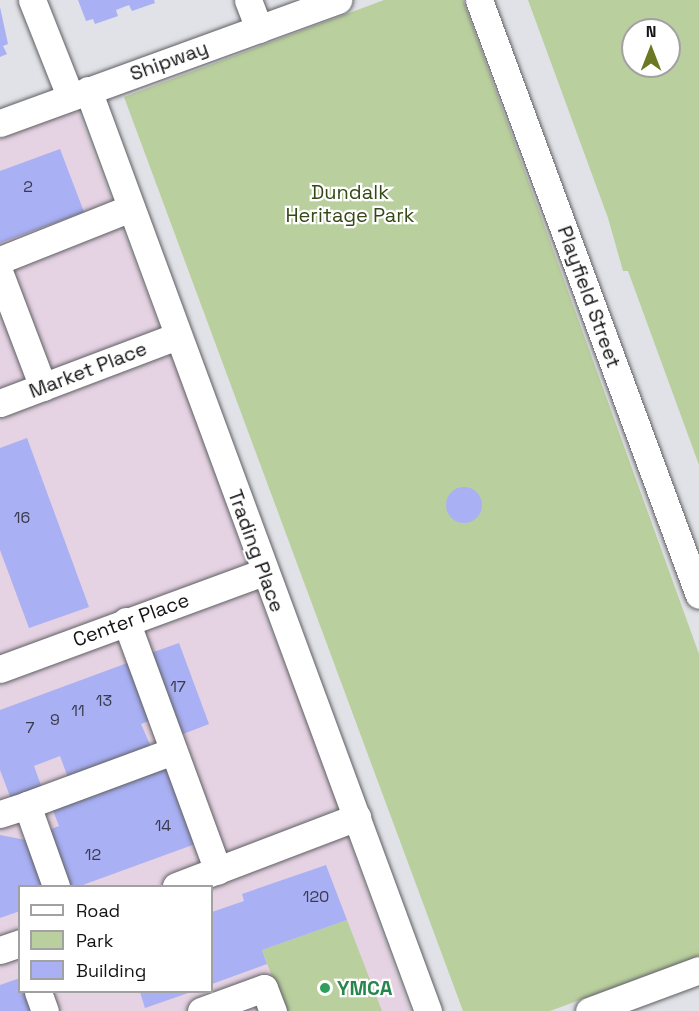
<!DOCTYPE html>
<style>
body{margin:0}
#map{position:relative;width:699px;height:1011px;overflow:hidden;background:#e1e2e7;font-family:"Space Grotesk",sans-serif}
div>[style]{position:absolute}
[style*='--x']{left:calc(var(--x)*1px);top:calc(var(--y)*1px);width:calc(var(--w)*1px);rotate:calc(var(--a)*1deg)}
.commercial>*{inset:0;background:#e5d2e2}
.green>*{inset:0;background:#bacf9e}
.building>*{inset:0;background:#a9b0f3}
.round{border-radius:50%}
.roads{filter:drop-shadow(0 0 2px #5e5f63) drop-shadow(0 0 2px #5e5f63)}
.minor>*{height:27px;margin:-13.5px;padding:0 13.5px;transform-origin:13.5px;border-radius:13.5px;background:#fff}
.dots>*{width:16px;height:16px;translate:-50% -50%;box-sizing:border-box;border:3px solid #fff;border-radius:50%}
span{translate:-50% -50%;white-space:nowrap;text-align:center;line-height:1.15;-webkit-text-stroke:4.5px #fff;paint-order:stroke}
.number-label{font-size:16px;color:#393b4d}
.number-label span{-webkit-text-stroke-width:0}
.street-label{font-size:20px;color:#141416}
.park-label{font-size:20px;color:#364818}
.leisure-label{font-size:20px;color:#27864d;font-weight:700}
.left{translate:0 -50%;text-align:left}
.legend{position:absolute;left:18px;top:885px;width:195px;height:108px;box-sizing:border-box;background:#fff;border:2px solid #a1a1a2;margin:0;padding:8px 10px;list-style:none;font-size:18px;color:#141416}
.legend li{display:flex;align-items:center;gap:12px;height:30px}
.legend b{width:30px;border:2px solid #a1a1a2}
.north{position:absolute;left:621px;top:18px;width:60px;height:60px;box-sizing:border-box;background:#fff;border:2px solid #a1a1a2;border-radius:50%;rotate:0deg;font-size:16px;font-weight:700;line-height:24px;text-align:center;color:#141416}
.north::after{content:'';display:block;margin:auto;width:21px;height:27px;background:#6d7824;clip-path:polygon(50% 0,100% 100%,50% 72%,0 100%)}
</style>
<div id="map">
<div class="commercial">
<i style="clip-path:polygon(evenodd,75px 104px,160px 328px,170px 343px,253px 583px,341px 807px,330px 811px,338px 833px,346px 831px,410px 1011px,0 1011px,0 132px,75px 104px,20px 886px,212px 886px,212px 992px,20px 992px,20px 886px)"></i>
</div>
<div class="green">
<i style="clip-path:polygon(384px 0,463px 0,699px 654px,699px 956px,550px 1011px,463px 1011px,124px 97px)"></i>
<i style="clip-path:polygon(evenodd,528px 0,699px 0,699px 465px,628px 271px,623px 271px,608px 218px,528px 0,633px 30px,669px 30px,669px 66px,633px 66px,633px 30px)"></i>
<i style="clip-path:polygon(347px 920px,382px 1011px,285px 1011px,262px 950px)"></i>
</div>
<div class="building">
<i style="clip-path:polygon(78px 0,154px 0,155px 3px,132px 11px,129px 5px,116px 10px,118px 16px,95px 24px,93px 19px,86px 21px)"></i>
<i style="clip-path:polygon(0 7px,8px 44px,3px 46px,7px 54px,0 57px)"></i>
<i style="clip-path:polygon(60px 149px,84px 212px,0 243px,0 171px)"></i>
<i style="clip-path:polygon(27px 438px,89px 607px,29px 628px,0 550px,0 448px)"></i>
<i class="round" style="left:446px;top:487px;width:36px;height:36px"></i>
<i style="clip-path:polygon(179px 643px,209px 724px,178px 736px,148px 654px)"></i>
<i style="clip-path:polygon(130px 662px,151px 720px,141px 724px,151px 747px,68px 778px,60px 756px,34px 766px,42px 788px,11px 799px,0 770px,0 710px)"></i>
<i style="clip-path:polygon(162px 764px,171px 770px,198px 843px,80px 886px,70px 886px,49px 830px,59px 826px,51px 805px)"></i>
<i style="clip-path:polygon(0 835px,31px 841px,46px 886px,20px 886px,20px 911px,0 918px)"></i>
<i style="clip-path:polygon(326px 865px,347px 920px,262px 950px,267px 964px,212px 984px,212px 912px,244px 901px,242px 894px)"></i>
<i style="clip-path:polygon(20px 978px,20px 992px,28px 992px,36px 1011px,0 1011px,0 985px)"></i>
<i style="clip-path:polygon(140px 992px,191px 992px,145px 1008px)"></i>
</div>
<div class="roads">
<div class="minor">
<i style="--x:32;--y:0;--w:103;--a:68.4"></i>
<i style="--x:248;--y:0;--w:31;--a:69"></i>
<i style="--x:479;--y:0;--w:634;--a:69.71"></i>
<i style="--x:88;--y:90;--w:982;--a:69.74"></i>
<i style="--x:0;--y:123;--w:360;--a:-20"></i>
<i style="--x:0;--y:260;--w:141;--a:-21.7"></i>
<i style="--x:0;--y:274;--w:121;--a:69.2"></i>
<i style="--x:0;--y:403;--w:189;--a:-20.7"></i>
<i style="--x:126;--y:621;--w:266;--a:69.8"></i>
<i style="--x:0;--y:669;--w:280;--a:-20.2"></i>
<i style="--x:27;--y:805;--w:156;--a:-20.3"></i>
<i style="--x:0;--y:814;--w:28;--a:-18"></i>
<i style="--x:27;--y:805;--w:86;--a:70.3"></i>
<i style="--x:176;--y:886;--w:194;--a:-20.9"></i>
<i style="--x:0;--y:950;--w:21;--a:-19"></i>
<i style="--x:38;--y:992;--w:20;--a:70"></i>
<i style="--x:201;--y:1011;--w:67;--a:-20.1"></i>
<i style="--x:264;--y:988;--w:25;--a:69"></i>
<i style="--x:589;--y:1011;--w:117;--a:-20.4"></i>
</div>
</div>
<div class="dots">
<i style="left:325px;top:988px;background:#2e9e5b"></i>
</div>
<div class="number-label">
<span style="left:28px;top:187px">2</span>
<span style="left:22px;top:518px">16</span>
<span style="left:178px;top:687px">17</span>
<span style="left:104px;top:701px">13</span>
<span style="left:78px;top:711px">11</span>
<span style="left:55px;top:720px">9</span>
<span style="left:30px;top:728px">7</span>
<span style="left:163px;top:826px">14</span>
<span style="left:93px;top:855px">12</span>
<span style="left:316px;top:897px">120</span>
</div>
<div class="street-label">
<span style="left:169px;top:61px;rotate:-20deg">Shipway</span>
<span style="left:589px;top:297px;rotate:70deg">Playfield Street</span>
<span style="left:88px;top:370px;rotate:-21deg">Market Place</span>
<span style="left:256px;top:551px;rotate:70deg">Trading Place</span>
<span style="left:131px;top:620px;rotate:-20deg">Center Place</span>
</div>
<div class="park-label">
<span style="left:350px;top:204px">Dundalk<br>Heritage Park</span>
</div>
<div class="leisure-label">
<span class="left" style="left:337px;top:988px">YMCA</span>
</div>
<ul class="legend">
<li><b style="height:8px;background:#fff"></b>Road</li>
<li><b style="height:16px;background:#bacf9e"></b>Park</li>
<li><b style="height:16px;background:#a9b0f3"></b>Building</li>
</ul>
<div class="north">N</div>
</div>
